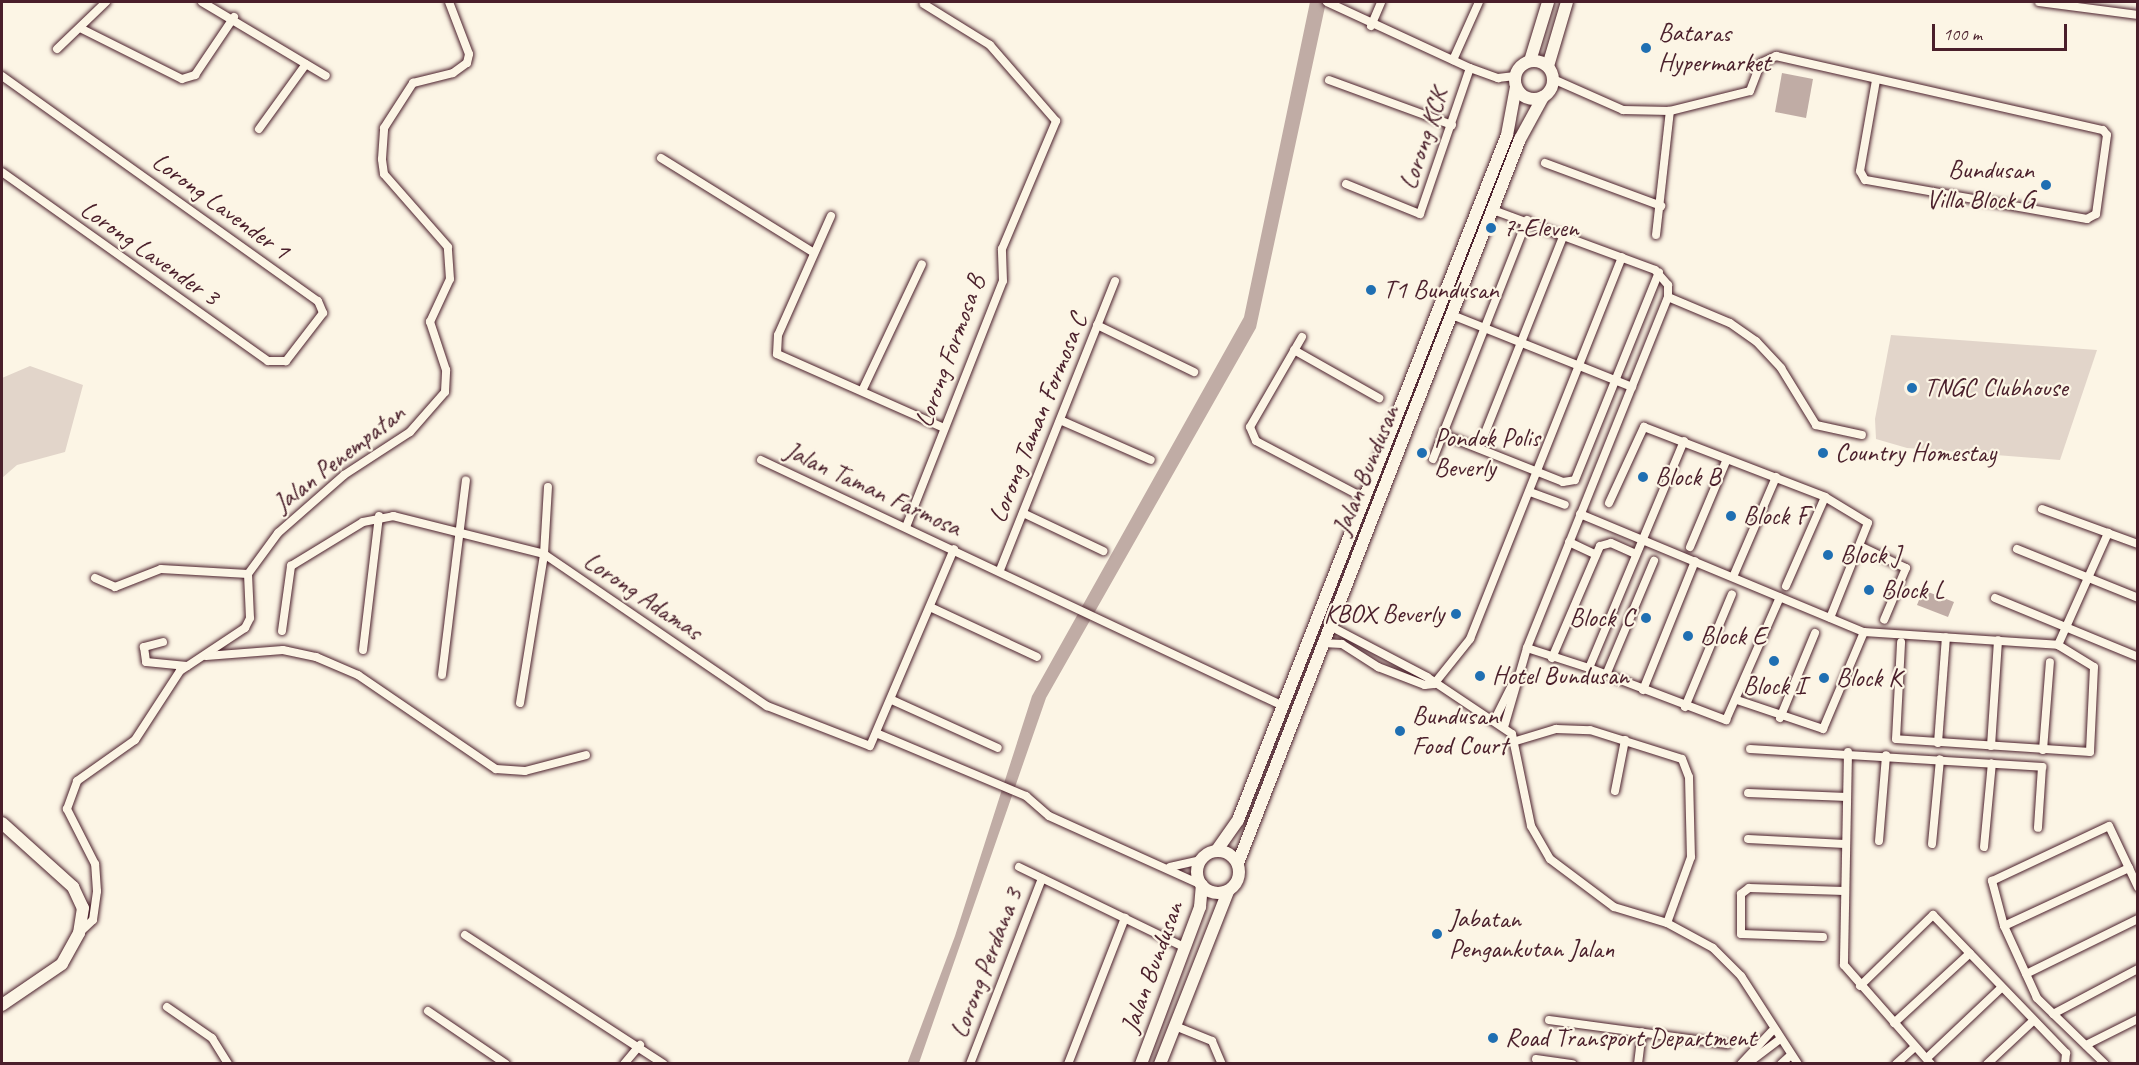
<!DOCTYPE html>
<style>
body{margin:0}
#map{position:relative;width:2139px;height:1065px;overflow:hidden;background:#fcf5e5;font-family:Caveat,sans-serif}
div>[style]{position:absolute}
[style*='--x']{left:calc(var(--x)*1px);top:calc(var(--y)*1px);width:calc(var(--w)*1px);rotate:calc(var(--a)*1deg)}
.green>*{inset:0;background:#e2d5ca}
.water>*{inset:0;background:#c0aca5}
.roads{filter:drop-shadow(0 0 2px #4a1f2b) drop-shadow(0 0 2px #4a1f2b)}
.minor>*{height:8px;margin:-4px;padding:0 4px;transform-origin:4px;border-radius:4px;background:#fcf5e5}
.secondary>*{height:12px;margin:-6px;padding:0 6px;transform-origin:6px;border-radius:6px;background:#fcf5e5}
.secondary>.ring{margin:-6px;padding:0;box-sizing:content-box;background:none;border:12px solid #fcf5e5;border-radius:50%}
.dots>*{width:16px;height:16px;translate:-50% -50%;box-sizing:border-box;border:3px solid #fcf5e5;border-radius:50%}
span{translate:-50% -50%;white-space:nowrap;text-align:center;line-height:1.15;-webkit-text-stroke:4.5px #fcf5e5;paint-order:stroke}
.poi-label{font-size:26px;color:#4a1f2b}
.left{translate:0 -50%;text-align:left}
.right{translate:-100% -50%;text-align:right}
.street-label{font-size:26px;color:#4a1f2b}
.frame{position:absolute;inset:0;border:3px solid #4a1f2b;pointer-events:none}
.scale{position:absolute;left:1932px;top:24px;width:135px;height:27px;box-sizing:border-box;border:3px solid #4a1f2b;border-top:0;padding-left:8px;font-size:18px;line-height:21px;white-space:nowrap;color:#4a1f2b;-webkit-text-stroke:4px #fcf5e5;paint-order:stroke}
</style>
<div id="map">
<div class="green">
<i style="clip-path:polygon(1891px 335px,2097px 350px,2060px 460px,1907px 448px,1876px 439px,1875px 419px)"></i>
<i style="clip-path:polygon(30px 366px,83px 385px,65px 452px,17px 465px,2px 478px,2px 378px)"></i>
</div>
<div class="water">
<i style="clip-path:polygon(1310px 2px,1326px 2px,1256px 328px,1046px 698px,919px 1063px,907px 1064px,955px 936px,1032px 696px,1244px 317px)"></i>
<i style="clip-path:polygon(1782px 73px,1813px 79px,1806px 118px,1775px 112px)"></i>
<i style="clip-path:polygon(1923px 590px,1954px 602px,1948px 617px,1917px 605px)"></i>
</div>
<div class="roads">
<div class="minor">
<i style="--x:202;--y:2;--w:144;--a:30.8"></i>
<i style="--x:1327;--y:2;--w:157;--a:24.8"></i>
<i style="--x:1470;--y:68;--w:30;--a:20"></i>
<i style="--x:1498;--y:78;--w:17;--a:-7"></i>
<i style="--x:2039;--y:2;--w:100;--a:7.5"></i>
<i style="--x:1371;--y:26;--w:26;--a:-67"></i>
<i style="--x:80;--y:28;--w:114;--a:26.6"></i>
<i style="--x:182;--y:79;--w:14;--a:-17"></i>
<i style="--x:195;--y:75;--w:70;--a:-56.1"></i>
<i style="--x:57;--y:49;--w:68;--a:-43.8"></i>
<i style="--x:1453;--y:60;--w:64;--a:-65.9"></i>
<i style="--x:2;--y:76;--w:388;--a:35.5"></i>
<i style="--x:318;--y:301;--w:13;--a:67"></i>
<i style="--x:323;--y:313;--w:61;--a:127.6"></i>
<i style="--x:286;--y:361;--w:18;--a:180"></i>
<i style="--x:268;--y:361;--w:326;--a:-144.6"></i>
<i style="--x:1553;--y:79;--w:77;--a:23.9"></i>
<i style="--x:1623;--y:110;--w:47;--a:1.2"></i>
<i style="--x:1670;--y:111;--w:82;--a:-14"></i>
<i style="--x:1750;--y:91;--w:30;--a:-69"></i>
<i style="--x:1761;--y:63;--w:17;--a:-25"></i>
<i style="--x:1776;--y:56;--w:335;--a:12.8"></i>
<i style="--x:2103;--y:130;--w:6;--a:51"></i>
<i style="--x:2107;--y:135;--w:80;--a:97.9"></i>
<i style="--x:2096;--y:214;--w:10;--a:151"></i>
<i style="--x:2087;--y:219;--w:225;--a:-170"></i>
<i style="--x:1865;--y:180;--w:10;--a:-119"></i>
<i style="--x:1860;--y:171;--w:92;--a:-80"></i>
<i style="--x:1329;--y:80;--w:131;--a:20.1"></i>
<i style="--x:259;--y:129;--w:80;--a:-54.1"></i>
<i style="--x:661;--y:158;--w:180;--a:31.8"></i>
<i style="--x:1545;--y:163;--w:124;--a:20.3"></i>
<i style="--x:1346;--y:184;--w:80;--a:22.1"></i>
<i style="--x:1420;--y:214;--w:154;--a:-71.1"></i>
<i style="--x:1493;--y:210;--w:173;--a:20.3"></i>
<i style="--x:1655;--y:270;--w:20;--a:49"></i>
<i style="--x:1668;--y:285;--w:12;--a:90"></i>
<i style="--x:1668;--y:297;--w:378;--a:111.9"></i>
<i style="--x:1527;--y:648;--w:82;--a:106.2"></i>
<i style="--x:831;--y:216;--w:130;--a:114"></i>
<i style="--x:778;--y:335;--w:19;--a:93"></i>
<i style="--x:777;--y:354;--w:183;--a:23.9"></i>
<i style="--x:1656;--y:235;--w:125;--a:-83.6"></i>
<i style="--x:1668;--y:297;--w:67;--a:22.8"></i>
<i style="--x:1730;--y:323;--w:32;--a:35"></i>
<i style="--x:1756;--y:341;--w:37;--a:47"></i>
<i style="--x:1781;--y:368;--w:67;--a:58.4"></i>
<i style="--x:1816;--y:425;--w:47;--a:12.3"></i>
<i style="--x:1452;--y:315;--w:194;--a:21.8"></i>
<i style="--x:1097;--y:325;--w:108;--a:25.9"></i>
<i style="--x:1302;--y:337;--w:104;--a:120"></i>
<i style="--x:1250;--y:427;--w:15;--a:67"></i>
<i style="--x:1256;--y:441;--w:120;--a:27.8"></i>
<i style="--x:1294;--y:350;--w:98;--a:29.5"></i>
<i style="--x:862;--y:391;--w:140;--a:-64.7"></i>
<i style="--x:1060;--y:420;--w:99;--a:23.7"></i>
<i style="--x:1442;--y:434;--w:130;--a:21.6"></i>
<i style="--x:1563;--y:482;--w:12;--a:-9"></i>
<i style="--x:1575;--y:480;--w:224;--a:-68"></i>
<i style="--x:1479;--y:448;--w:230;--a:-68.3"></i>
<i style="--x:1433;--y:459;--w:257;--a:-68.5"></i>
<i style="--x:761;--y:460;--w:577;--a:25.23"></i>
<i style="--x:1530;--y:492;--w:37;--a:20"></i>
<i style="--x:1609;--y:503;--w:84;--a:-65.3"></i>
<i style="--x:1644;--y:427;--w:194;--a:21.1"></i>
<i style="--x:1825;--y:497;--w:50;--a:31.2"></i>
<i style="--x:1868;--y:523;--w:102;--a:111.8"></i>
<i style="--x:2042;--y:509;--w:102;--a:20"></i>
<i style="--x:1023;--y:513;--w:89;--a:25.4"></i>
<i style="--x:1580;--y:514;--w:308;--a:22.6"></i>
<i style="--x:1864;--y:632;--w:194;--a:3.8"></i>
<i style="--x:2058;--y:645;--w:42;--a:31.4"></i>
<i style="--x:2094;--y:667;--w:85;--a:92.7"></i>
<i style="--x:2090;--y:752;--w:194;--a:-176.2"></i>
<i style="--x:1896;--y:739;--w:97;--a:-87"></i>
<i style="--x:906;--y:527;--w:264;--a:-68.5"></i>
<i style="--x:1003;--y:281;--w:32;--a:-92"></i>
<i style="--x:1002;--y:249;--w:139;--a:-67.1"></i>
<i style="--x:1056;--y:121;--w:101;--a:-131"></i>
<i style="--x:990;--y:45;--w:78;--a:-148.2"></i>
<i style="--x:1569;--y:542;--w:29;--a:25"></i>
<i style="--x:1860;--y:546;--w:51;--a:25.6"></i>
<i style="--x:1906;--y:568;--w:56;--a:112.9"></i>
<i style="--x:1690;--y:547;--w:95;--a:-67.2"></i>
<i style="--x:2017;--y:549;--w:131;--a:22"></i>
<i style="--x:1000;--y:570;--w:311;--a:-68.3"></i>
<i style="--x:1733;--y:577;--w:109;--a:-66.7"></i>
<i style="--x:95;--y:578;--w:22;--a:24"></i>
<i style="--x:115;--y:587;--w:49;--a:-21.4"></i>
<i style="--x:161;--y:569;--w:87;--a:3.3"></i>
<i style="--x:1786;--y:586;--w:97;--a:-66.3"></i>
<i style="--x:1995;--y:598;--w:155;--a:22.4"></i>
<i style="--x:930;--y:607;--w:118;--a:25"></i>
<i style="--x:1330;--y:626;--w:110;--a:27.7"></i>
<i style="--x:1427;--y:677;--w:102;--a:33.8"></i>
<i style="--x:1512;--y:734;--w:94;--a:78.3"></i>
<i style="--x:1531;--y:826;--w:38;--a:60"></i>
<i style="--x:1550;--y:859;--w:80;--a:36.9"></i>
<i style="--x:1614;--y:907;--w:55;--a:16.8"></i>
<i style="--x:1667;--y:923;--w:52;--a:28.5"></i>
<i style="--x:1713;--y:948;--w:40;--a:45"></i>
<i style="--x:1741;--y:976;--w:105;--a:57.1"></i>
<i style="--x:282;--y:631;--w:66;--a:-82.1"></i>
<i style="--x:291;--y:566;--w:84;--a:-31.4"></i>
<i style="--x:363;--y:522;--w:31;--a:-11"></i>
<i style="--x:393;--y:516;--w:156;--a:14.1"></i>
<i style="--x:544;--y:554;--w:270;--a:34.3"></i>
<i style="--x:767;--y:706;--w:110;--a:21.2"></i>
<i style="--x:870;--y:746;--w:214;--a:-66.9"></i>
<i style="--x:163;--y:642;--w:20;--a:165"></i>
<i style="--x:144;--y:647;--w:15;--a:82"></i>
<i style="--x:146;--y:662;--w:41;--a:5.6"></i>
<i style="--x:1322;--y:643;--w:20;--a:3"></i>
<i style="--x:1342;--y:644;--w:43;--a:32.6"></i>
<i style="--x:1378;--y:667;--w:50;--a:21"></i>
<i style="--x:1425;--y:685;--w:9;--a:-6"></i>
<i style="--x:1434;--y:684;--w:58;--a:-51.3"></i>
<i style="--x:1470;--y:639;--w:411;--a:-68.3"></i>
<i style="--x:2058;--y:645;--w:123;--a:-65.9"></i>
<i style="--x:1527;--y:648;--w:65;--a:17.9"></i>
<i style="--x:1589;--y:668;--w:246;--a:-67.3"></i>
<i style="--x:363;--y:650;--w:135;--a:-83.2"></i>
<i style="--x:206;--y:656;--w:77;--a:-4.5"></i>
<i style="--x:283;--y:650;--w:34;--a:12"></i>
<i style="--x:316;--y:657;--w:46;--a:23.2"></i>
<i style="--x:358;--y:675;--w:167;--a:34.3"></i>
<i style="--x:496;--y:769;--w:29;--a:4"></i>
<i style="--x:525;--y:771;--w:63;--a:-14.7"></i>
<i style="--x:1552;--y:658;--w:122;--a:-66.8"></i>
<i style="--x:1600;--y:546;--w:11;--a:-15"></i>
<i style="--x:1611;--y:543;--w:27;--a:24"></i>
<i style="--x:1589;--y:668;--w:147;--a:20.8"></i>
<i style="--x:1726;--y:720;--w:134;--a:-66.3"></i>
<i style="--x:442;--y:675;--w:196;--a:-83"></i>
<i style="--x:1606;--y:675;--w:124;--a:-67.2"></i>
<i style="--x:1643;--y:690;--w:139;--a:-68"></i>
<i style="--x:892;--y:700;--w:116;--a:24.4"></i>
<i style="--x:1737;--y:700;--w:91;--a:18.6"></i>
<i style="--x:1823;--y:729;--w:105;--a:-67.1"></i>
<i style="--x:520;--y:703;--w:151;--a:-80.8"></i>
<i style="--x:544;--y:554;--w:67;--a:-86.6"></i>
<i style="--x:1685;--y:707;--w:122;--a:-67.4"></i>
<i style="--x:1780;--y:718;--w:92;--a:-67.6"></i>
<i style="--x:1494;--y:721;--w:47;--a:-63.4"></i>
<i style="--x:876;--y:733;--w:163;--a:22.8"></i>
<i style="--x:1026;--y:796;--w:30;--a:41"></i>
<i style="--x:1049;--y:816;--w:168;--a:24.3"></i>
<i style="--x:1516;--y:741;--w:42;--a:-16.7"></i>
<i style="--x:1556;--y:729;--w:34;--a:2"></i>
<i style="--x:1590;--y:730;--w:96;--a:17.5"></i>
<i style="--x:1682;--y:759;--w:19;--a:69"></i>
<i style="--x:1689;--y:777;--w:80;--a:88.6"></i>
<i style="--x:1691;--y:857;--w:70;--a:110"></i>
<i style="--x:1938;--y:743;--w:106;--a:-85.7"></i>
<i style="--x:1991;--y:746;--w:106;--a:-86.2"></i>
<i style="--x:1750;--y:749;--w:293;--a:3.5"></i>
<i style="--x:2042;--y:767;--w:61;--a:93.8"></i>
<i style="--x:2043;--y:750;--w:88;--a:-85.5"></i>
<i style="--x:1848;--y:752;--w:213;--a:91.1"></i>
<i style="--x:1844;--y:965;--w:132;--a:48.7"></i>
<i style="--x:1615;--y:791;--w:52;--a:-78.9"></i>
<i style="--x:1748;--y:793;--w:99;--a:2.3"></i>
<i style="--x:1748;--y:839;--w:97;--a:3"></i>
<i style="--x:1879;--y:841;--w:86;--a:-85.3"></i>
<i style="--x:1932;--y:844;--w:85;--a:-84.6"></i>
<i style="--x:1984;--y:847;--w:84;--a:-84.6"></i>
<i style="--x:1019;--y:867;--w:183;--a:25.9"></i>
<i style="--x:1170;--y:867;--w:32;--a:-13"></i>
<i style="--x:2004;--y:926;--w:138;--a:-24.9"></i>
<i style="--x:79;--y:933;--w:19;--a:-43"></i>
<i style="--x:93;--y:920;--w:29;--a:-82"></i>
<i style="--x:97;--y:891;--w:27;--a:-94"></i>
<i style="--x:95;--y:864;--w:62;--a:-117"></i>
<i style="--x:67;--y:809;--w:30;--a:-70"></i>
<i style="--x:77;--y:781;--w:71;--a:-35.3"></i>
<i style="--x:135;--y:740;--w:82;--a:-56.9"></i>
<i style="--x:180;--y:671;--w:78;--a:-33.5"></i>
<i style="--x:245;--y:628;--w:11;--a:-63"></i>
<i style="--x:250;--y:618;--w:44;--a:-92.6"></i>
<i style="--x:248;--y:574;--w:51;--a:-53.8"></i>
<i style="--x:278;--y:533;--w:88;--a:-41.3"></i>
<i style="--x:344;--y:475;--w:79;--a:-33.1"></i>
<i style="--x:410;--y:432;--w:53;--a:-48.8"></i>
<i style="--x:445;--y:392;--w:22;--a:-87"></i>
<i style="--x:446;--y:370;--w:51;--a:-108.4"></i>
<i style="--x:430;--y:322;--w:47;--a:-65.1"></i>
<i style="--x:450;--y:279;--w:32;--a:-94"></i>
<i style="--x:448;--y:247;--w:97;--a:-131.2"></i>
<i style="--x:384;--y:174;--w:15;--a:-98"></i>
<i style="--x:382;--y:159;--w:31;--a:-86"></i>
<i style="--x:384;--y:128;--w:54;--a:-57.2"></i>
<i style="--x:413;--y:83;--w:41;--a:-14"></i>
<i style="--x:453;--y:73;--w:17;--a:-36"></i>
<i style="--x:467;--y:63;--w:9;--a:-77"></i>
<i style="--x:469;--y:54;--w:56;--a:-111"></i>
<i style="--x:465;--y:935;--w:237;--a:33"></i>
<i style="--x:1823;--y:937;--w:82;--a:-177.9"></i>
<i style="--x:1741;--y:934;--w:40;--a:-90"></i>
<i style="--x:1741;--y:894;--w:10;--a:-37"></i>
<i style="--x:1749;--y:888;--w:95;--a:1.8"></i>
<i style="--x:2026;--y:974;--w:125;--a:-26.2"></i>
<i style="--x:1860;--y:986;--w:102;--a:-44.2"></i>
<i style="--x:1933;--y:915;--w:192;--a:46.1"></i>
<i style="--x:2066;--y:1053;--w:11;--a:95"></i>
<i style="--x:167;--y:1007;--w:55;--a:34.6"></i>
<i style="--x:212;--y:1038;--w:31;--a:58"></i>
<i style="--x:428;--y:1011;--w:94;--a:34.2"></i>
<i style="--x:2053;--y:1014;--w:96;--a:-27.9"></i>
<i style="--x:1549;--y:1020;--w:180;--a:7.7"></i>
<i style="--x:1894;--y:1023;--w:103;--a:-42.6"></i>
<i style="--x:1175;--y:1026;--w:40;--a:22"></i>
<i style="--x:1212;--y:1041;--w:25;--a:67"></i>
<i style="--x:2086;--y:1045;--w:58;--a:-26.6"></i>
<i style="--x:1927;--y:1058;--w:103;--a:-43.4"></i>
<i style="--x:1536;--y:1059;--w:37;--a:8"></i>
<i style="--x:624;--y:1064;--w:25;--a:-50"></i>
<i style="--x:970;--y:1064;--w:199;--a:-68.8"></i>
<i style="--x:1068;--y:1064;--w:157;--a:-68.7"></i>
<i style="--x:1638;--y:1064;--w:32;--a:-83"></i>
<i style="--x:1741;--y:1064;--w:45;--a:-46.8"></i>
<i style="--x:1747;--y:1064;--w:40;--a:-37"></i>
<i style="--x:1781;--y:1064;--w:13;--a:-42"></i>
<i style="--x:1896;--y:1064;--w:25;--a:-42"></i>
<i style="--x:1987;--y:1064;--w:64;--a:-43.1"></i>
<i style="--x:2105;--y:1064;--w:95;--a:-135.9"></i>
<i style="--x:2037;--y:998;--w:79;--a:-114.6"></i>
<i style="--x:2004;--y:926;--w:47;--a:-104.9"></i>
<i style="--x:1992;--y:881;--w:129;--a:-25.2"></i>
<i style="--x:2109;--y:826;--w:68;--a:64.6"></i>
</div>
<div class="secondary">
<i class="ring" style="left:1515px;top:61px;width:26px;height:26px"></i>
<i style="--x:1530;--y:61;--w:62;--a:-73"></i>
<i style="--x:1548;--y:66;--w:67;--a:-73.5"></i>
<i style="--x:2;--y:823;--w:96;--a:42"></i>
<i style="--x:73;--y:887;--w:23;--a:65"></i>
<i style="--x:83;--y:908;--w:25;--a:99"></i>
<i style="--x:79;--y:933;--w:35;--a:119"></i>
<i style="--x:62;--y:964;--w:73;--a:145.7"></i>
<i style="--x:1217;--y:850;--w:37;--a:-55"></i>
<i style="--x:1238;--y:820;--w:736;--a:-68.56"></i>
<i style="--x:1507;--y:135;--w:49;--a:-79.4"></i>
<i class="ring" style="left:1197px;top:851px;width:30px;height:30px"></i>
<i style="--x:1238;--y:863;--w:777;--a:-68.72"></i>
<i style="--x:1520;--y:139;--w:48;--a:-61.3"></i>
<i style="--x:1141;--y:1064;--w:168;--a:-69.4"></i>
<i style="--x:1200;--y:907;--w:22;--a:-85"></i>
<i style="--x:1160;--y:1064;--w:186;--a:-68.5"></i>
</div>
</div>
<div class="dots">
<i style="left:1646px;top:48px;background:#1f6fb2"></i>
<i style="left:2046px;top:185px;background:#1f6fb2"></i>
<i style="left:1491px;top:228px;background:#1f6fb2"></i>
<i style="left:1371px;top:290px;background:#1f6fb2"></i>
<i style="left:1912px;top:388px;background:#1f6fb2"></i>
<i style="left:1422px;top:453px;background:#1f6fb2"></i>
<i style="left:1823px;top:453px;background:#1f6fb2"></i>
<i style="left:1643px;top:477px;background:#1f6fb2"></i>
<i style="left:1731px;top:516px;background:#1f6fb2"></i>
<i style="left:1828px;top:555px;background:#1f6fb2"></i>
<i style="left:1869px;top:590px;background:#1f6fb2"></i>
<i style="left:1456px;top:614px;background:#1f6fb2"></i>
<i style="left:1646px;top:618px;background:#1f6fb2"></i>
<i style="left:1688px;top:636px;background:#1f6fb2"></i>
<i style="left:1774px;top:661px;background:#1f6fb2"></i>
<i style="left:1480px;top:676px;background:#1f6fb2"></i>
<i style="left:1824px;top:678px;background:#1f6fb2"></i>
<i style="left:1400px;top:731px;background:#1f6fb2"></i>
<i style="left:1437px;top:934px;background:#1f6fb2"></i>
<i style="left:1493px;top:1038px;background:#1f6fb2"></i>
</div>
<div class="poi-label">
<span class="left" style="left:1658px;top:48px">Bataras<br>Hypermarket</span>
<span class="right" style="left:2034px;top:185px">Bundusan<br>Villa Block G</span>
<span class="left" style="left:1503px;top:228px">7-Eleven</span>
<span class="left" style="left:1383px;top:290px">T1 Bundusan</span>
<span class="left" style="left:1924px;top:388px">TNGC Clubhouse</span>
<span class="left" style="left:1434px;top:453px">Pondok Polis<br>Beverly</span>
<span class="left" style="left:1835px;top:453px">Country Homestay</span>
<span class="left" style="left:1655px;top:477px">Block B</span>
<span class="left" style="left:1743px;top:516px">Block F</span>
<span class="left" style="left:1840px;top:555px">Block J</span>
<span class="left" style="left:1881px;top:590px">Block L</span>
<span class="right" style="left:1444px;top:614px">KBOX Beverly</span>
<span class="right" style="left:1634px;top:618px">Block C</span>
<span class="left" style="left:1700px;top:636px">Block E</span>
<span class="left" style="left:1492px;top:676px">Hotel Bundusan</span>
<span class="left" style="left:1836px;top:678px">Block K</span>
<span style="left:1774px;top:686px">Block I</span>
<span class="left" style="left:1412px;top:731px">Bundusan<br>Food Court</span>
<span class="left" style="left:1449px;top:934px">Jabatan<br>Pengankutan Jalan</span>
<span class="left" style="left:1505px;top:1038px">Road Transport Department</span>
</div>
<div class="street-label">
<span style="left:1424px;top:139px;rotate:-71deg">Lorong KCK</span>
<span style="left:221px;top:206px;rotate:36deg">Lorong Lavender 1</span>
<span style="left:150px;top:253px;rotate:35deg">Lorong Lavender 3</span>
<span style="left:950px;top:351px;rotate:-70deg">Lorong Formosa B</span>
<span style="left:1038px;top:418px;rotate:-68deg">Lorong Taman Formosa C</span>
<span style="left:339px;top:458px;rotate:-38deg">Jalan Penempatan</span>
<span style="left:1366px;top:470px;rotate:-68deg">Jalan Bundusan</span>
<span style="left:873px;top:489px;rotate:25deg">Jalan Taman Farmosa</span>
<span style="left:643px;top:596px;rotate:34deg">Lorong Adamas</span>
<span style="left:986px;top:963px;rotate:-69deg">Lorong Perdana 3</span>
<span style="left:1152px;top:967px;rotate:-70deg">Jalan Bundusan</span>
</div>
<div class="frame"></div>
<div class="scale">100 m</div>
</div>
